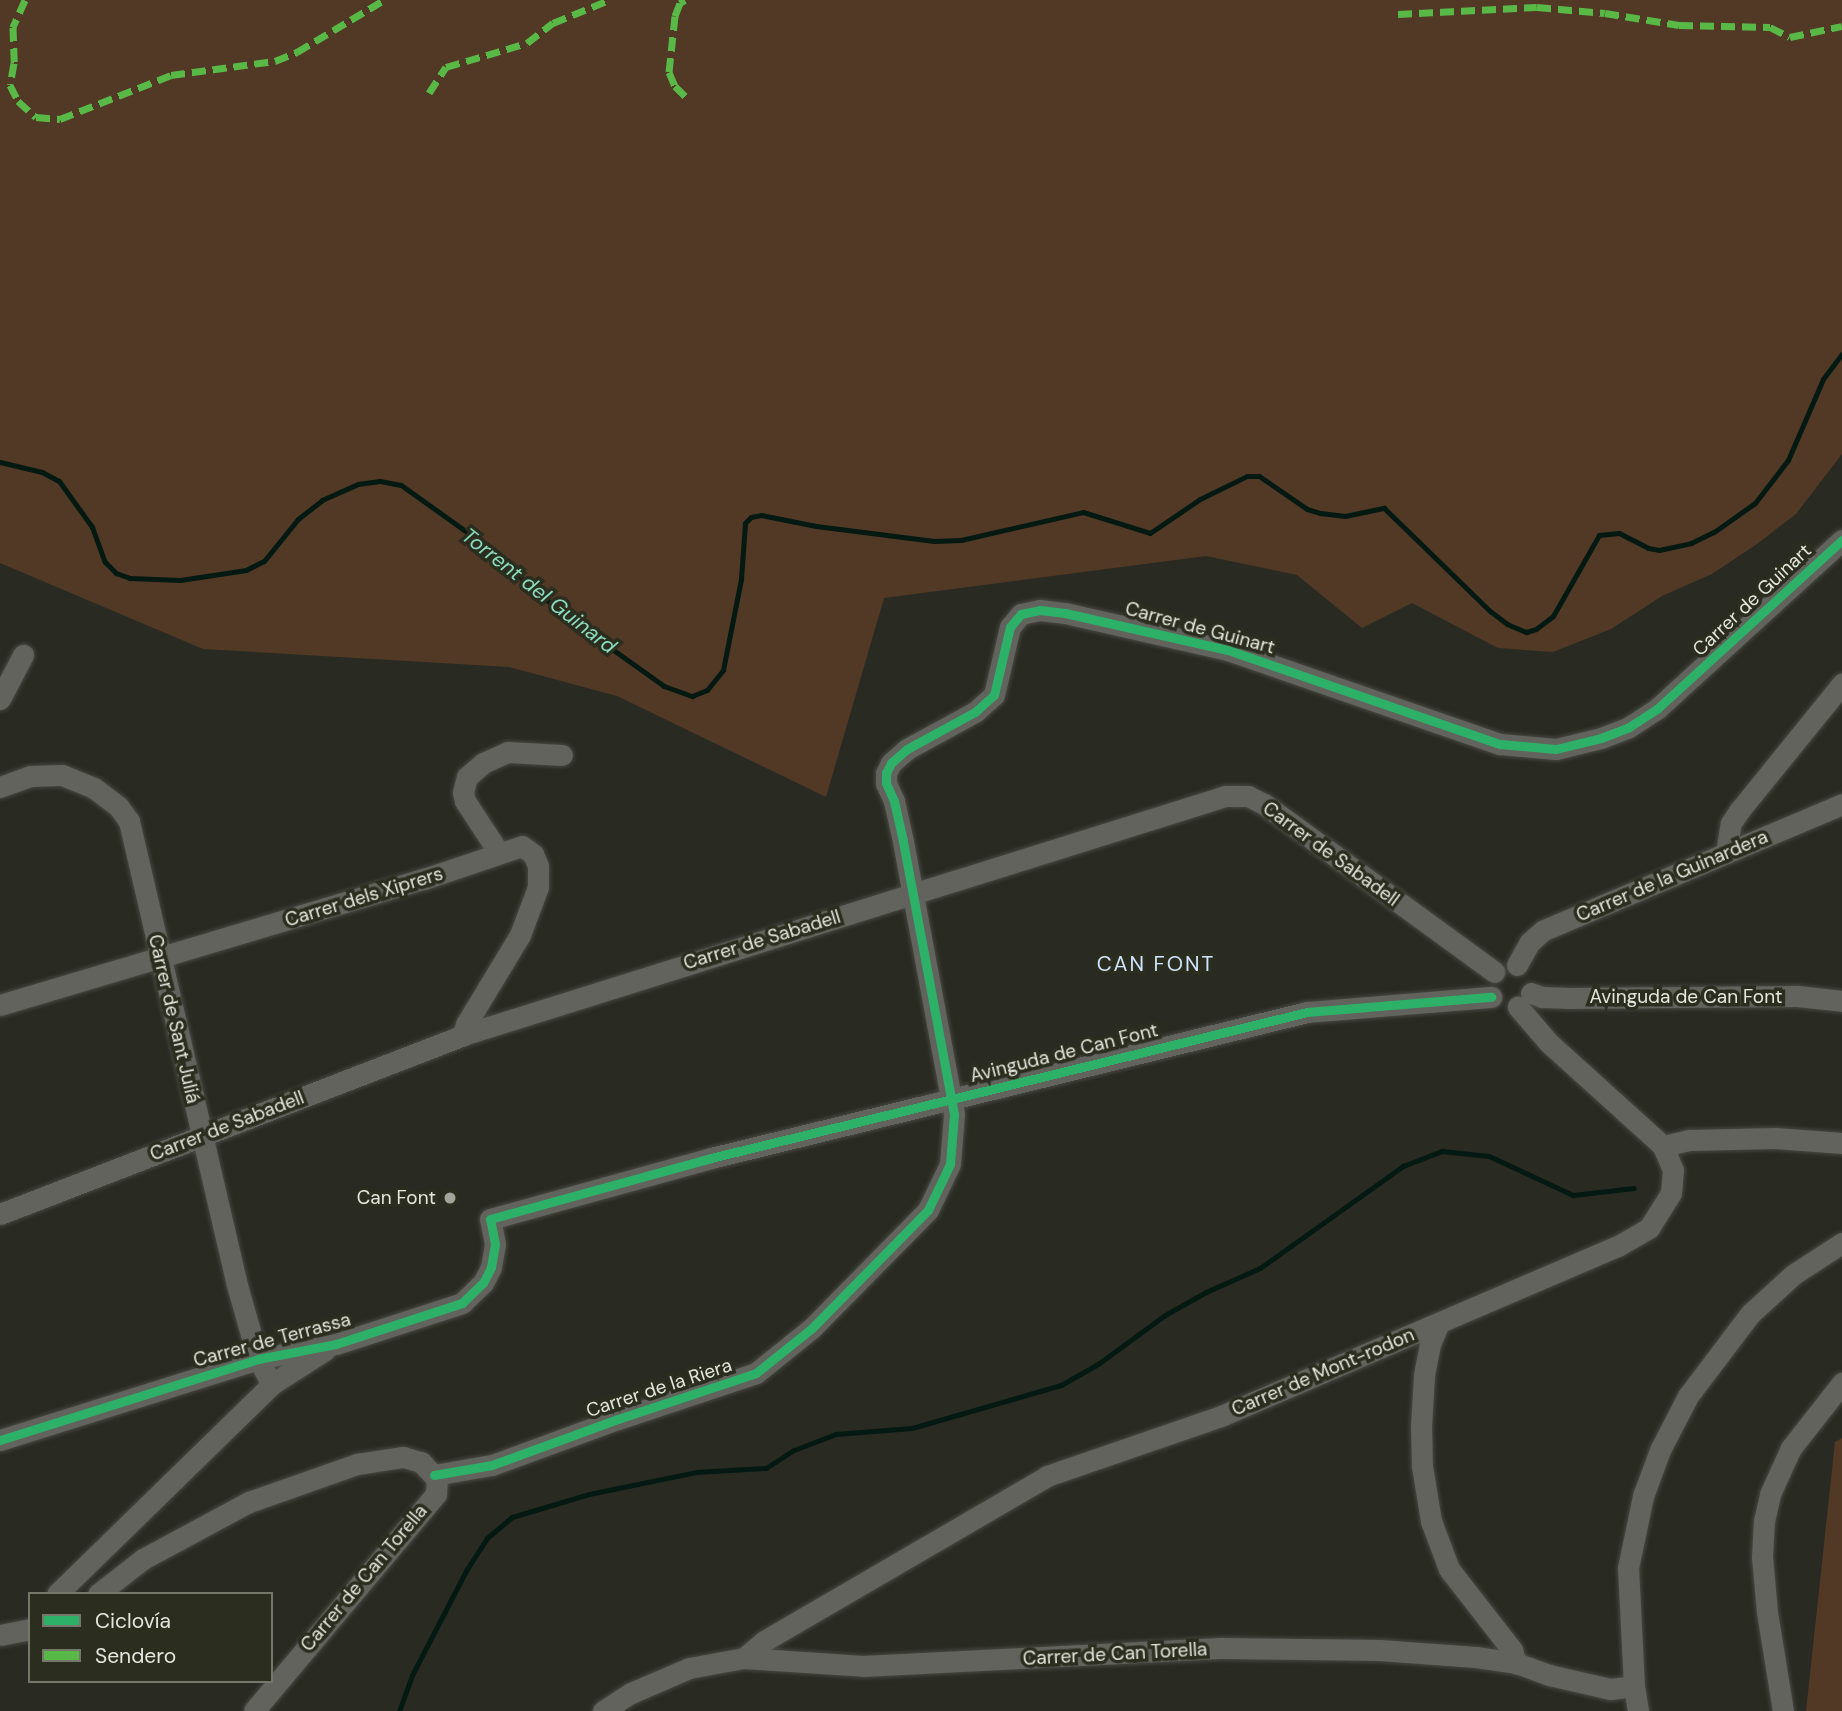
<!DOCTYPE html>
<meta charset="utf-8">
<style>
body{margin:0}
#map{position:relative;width:1842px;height:1711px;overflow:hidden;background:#292a22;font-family:"DM Sans",sans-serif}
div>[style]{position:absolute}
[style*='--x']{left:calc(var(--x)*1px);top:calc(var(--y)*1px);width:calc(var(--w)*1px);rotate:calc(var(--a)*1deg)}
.green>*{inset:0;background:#523925}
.stream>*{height:5px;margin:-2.5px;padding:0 2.5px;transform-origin:2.5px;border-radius:2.5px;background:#041911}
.roads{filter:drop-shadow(0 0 2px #474842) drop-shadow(0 0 2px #474842)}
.minor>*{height:21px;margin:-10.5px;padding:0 10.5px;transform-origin:10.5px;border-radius:10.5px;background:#62635d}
.quiet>*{height:7px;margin-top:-3.5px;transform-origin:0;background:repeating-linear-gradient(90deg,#58b947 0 14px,transparent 0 21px)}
.cycleway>*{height:9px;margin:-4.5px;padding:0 4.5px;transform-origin:4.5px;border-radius:4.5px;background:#2db169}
.dots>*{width:19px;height:19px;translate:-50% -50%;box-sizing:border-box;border:4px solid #2b2d1f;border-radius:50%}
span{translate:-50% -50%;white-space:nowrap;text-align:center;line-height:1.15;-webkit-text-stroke:7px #2b2d1f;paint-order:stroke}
.street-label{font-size:19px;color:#e5e6dd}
.poi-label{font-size:19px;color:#e5e6dd}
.right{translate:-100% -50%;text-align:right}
.water-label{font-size:21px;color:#89dcbe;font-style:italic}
.neighbourhood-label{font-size:21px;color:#d0e5fd;letter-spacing:2px}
.legend{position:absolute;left:28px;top:1592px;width:245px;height:91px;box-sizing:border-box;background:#2b2d1f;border:2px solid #75776b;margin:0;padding:9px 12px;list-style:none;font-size:21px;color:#e5e6dd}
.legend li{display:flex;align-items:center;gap:14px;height:35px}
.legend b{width:35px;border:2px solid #75776b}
</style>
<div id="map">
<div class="green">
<i style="clip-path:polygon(0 0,1842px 0,1842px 454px,1796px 514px,1757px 544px,1712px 574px,1662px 596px,1611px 629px,1553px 652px,1498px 648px,1412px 603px,1362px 628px,1297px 575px,1206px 556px,884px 598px,826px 797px,617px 696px,509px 667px,203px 649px,0 563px)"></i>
<i style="clip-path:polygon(1842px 1438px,1842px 1711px,1806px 1711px,1835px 1442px)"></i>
</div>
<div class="stream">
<i style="--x:0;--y:462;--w:43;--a:13.4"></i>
<i style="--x:42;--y:472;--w:19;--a:28"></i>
<i style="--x:59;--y:481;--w:57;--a:54.3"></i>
<i style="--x:92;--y:527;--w:37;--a:70"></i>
<i style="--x:105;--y:562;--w:16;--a:45"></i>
<i style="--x:116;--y:573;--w:15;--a:20"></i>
<i style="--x:130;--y:578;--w:50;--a:2.3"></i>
<i style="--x:180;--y:580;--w:67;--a:-8.6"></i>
<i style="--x:246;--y:570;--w:20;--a:-27"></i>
<i style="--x:264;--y:561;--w:54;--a:-51"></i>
<i style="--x:298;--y:519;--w:31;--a:-38"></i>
<i style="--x:322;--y:500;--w:39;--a:-24"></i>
<i style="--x:358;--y:484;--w:22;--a:-8"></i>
<i style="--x:380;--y:481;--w:21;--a:11"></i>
<i style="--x:401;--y:485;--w:86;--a:35.5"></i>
<i style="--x:471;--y:535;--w:121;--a:40.7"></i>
<i style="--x:563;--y:614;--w:124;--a:35.5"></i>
<i style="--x:664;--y:686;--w:30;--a:20"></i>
<i style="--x:692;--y:696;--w:16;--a:-22"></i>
<i style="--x:707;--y:690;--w:26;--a:-51"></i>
<i style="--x:723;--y:670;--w:93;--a:-78.8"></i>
<i style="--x:741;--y:579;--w:56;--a:-85.9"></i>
<i style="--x:745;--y:523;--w:8;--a:-45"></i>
<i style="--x:751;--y:517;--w:10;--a:-11"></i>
<i style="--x:761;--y:515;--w:56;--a:11.3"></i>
<i style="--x:816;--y:526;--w:119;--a:7.2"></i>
<i style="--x:934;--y:541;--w:27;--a:-2"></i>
<i style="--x:961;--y:540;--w:125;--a:-12.9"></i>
<i style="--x:1083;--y:512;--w:70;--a:17.4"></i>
<i style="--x:1150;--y:533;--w:60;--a:-34.2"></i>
<i style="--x:1200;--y:499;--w:52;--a:-26.1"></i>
<i style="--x:1247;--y:476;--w:12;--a:0"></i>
<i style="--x:1259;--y:476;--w:58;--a:34.5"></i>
<i style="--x:1307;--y:509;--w:14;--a:17"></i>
<i style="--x:1320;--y:513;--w:25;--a:7"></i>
<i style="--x:1345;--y:516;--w:40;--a:-12"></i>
<i style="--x:1384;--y:508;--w:148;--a:44.2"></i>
<i style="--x:1490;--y:611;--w:21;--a:37"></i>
<i style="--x:1507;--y:624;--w:21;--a:23"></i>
<i style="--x:1526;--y:632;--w:10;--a:-17"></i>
<i style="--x:1536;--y:629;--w:21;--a:-37"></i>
<i style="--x:1553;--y:616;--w:93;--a:-60.4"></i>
<i style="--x:1599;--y:535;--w:20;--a:-6"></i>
<i style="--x:1619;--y:533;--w:33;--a:27"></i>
<i style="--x:1648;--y:548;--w:11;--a:10"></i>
<i style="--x:1659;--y:550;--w:33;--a:-12"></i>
<i style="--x:1691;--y:543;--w:25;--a:-26"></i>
<i style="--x:1714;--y:532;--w:50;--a:-35.3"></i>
<i style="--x:1755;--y:503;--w:54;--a:-52.5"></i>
<i style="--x:1788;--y:460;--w:88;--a:-66.6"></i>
<i style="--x:1823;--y:379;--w:31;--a:-53"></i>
<i style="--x:399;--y:1711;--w:38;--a:-70"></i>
<i style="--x:412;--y:1675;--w:119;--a:-62.6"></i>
<i style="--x:467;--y:1569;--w:37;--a:-57"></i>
<i style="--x:487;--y:1538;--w:33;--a:-40"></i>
<i style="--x:512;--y:1517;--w:80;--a:-16.6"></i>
<i style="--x:589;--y:1494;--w:109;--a:-11.6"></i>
<i style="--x:696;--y:1472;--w:70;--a:-3.3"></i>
<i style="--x:766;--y:1468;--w:33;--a:-33"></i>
<i style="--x:794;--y:1450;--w:45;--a:-20.9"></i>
<i style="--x:836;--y:1434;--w:76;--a:-4.5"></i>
<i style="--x:912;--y:1428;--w:155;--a:-16.1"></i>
<i style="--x:1061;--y:1385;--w:43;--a:-29.6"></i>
<i style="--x:1098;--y:1364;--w:83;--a:-36.2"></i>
<i style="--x:1165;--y:1315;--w:47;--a:-29.3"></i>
<i style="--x:1206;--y:1292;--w:59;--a:-24"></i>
<i style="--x:1260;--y:1268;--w:176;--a:-35.5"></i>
<i style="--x:1403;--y:1166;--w:42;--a:-21"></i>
<i style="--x:1442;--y:1151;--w:47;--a:6.1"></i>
<i style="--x:1489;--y:1156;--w:93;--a:24.9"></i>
<i style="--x:1573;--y:1195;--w:61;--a:-6.5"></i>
</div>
<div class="roads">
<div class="minor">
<i style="--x:0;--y:699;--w:50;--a:-62.4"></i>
<i style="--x:0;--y:787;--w:32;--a:-20"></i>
<i style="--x:30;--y:776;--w:32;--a:-2"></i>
<i style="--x:62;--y:775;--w:35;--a:22"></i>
<i style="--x:94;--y:788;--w:30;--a:37"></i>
<i style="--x:118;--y:806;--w:19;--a:54"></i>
<i style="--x:129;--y:821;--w:476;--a:76.9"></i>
<i style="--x:237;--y:1285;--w:77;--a:74.2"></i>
<i style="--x:258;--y:1359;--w:29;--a:61"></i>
<i style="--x:499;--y:853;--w:62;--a:-123.2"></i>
<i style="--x:465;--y:801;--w:9;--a:-103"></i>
<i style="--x:463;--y:792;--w:16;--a:-75"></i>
<i style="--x:467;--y:777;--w:21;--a:-41"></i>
<i style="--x:483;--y:763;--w:27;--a:-24"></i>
<i style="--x:508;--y:752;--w:54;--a:3.2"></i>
<i style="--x:1726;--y:853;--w:30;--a:-81"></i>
<i style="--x:1731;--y:823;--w:14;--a:-56"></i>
<i style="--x:1739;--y:811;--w:164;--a:-51"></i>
<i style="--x:1517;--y:965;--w:26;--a:-61"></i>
<i style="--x:1530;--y:942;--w:18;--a:-41"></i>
<i style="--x:1544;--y:930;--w:324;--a:-22.9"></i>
<i style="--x:1531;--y:993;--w:12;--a:20"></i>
<i style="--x:1542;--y:997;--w:23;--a:2"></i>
<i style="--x:1565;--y:998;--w:232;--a:-0.5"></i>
<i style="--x:1797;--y:996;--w:45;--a:6.3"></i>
<i style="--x:0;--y:1005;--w:442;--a:-16.6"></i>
<i style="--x:424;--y:879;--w:103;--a:-18.6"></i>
<i style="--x:522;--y:846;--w:14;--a:36"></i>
<i style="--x:533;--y:854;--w:13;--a:67"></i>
<i style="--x:538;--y:866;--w:21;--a:90"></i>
<i style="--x:538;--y:887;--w:51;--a:110.6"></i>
<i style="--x:520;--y:935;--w:104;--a:121.2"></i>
<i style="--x:466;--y:1024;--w:11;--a:105"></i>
<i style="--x:1663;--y:1146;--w:28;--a:-13"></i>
<i style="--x:1690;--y:1140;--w:85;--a:-1.3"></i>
<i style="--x:1775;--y:1138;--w:67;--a:4.3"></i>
<i style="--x:0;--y:1214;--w:496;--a:-21.1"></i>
<i style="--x:463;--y:1035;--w:799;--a:-17.41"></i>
<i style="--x:1225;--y:796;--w:23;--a:0"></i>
<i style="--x:1248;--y:796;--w:18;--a:27"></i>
<i style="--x:1264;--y:804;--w:285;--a:36.1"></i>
<i style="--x:1439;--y:1323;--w:23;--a:113"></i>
<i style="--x:1430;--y:1344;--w:33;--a:101"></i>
<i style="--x:1424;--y:1376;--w:50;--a:93.4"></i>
<i style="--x:1421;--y:1426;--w:40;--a:88.6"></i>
<i style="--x:1422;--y:1466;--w:56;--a:80.7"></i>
<i style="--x:1431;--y:1521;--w:51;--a:69.4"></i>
<i style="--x:1449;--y:1569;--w:103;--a:52.1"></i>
<i style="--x:1512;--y:1650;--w:14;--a:73"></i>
<i style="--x:0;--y:1440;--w:270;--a:-17.4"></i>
<i style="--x:258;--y:1359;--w:79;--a:-10.9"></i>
<i style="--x:336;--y:1344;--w:133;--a:-18"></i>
<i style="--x:462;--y:1303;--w:29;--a:-44"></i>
<i style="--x:483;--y:1283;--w:18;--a:-63"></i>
<i style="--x:491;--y:1267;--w:23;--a:-80"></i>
<i style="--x:495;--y:1244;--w:25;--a:-101"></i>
<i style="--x:490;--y:1219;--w:229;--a:-15.4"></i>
<i style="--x:711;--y:1158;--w:614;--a:-13.76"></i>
<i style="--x:1307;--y:1012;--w:185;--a:-4.7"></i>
<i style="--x:434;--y:1475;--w:59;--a:-9.8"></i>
<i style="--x:492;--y:1465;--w:134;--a:-20.1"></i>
<i style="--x:618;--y:1419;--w:145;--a:-18.4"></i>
<i style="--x:756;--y:1373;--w:72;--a:-38.8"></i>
<i style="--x:812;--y:1328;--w:165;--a:-45.5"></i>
<i style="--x:928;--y:1210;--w:51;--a:-64.4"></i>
<i style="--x:950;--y:1164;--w:50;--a:-85.4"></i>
<i style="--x:954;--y:1114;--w:278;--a:-100.6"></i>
<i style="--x:903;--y:841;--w:41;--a:-102.7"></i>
<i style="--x:894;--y:801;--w:20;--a:-114"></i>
<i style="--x:886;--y:783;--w:10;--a:-90"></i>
<i style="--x:886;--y:773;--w:11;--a:-63"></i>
<i style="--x:891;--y:763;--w:21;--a:-41"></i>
<i style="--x:907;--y:749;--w:77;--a:-28.6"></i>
<i style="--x:975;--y:712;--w:25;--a:-42"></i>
<i style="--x:994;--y:695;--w:70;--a:-76.8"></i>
<i style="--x:1010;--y:627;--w:17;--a:-50"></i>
<i style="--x:1021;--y:614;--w:19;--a:-12"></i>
<i style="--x:1040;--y:610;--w:25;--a:7"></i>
<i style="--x:1065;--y:613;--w:167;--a:12.8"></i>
<i style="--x:1228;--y:650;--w:288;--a:19.1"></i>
<i style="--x:1500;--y:744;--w:56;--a:5.1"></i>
<i style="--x:1556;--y:749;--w:46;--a:-13.7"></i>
<i style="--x:1601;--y:738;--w:30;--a:-21"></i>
<i style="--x:1629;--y:727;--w:35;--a:-33"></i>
<i style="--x:1658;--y:708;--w:249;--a:-42.4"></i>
<i style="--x:57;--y:1594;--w:301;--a:-44.3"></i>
<i style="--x:272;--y:1384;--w:63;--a:-32.7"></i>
<i style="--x:98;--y:1594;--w:57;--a:-37.9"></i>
<i style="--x:143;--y:1559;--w:120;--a:-28.3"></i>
<i style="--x:249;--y:1502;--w:114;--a:-19.4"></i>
<i style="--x:357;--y:1464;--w:47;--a:-8.7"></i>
<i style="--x:403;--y:1457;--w:19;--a:16"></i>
<i style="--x:421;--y:1462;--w:23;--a:47"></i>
<i style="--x:437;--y:1479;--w:15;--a:94"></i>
<i style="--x:436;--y:1494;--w:283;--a:130"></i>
<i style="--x:0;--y:1635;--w:31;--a:-11"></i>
<i style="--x:744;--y:1658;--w:26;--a:-40"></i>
<i style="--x:764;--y:1641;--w:328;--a:-30.2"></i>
<i style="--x:1047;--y:1476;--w:184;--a:-19"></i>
<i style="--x:1221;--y:1416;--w:432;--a:-23.2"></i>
<i style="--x:1618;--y:1246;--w:36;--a:-30"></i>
<i style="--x:1649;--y:1228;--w:41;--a:-57.8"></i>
<i style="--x:1671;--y:1193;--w:23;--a:-85"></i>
<i style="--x:1673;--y:1170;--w:26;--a:-113"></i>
<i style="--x:1663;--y:1146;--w:154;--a:-137.9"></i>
<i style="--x:1549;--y:1043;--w:48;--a:-130.7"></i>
<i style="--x:603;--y:1711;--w:33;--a:-33"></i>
<i style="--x:631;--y:1693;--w:63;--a:-23.3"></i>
<i style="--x:689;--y:1668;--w:56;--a:-10.3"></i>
<i style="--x:744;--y:1658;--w:119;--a:3.8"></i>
<i style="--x:863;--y:1666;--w:357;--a:-2.9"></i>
<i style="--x:1220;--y:1648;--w:159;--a:0.7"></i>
<i style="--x:1379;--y:1650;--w:97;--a:4.1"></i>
<i style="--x:1476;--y:1657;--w:40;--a:8.5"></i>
<i style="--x:1516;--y:1663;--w:35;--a:20"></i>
<i style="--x:1549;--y:1675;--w:63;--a:12.9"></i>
<i style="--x:1610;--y:1689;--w:24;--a:-7"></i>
<i style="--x:1638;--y:1711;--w:25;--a:-99"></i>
<i style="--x:1634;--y:1686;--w:118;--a:-92.9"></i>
<i style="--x:1628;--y:1568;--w:74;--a:-78.2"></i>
<i style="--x:1643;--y:1496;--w:49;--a:-69.7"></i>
<i style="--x:1660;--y:1450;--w:61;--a:-62.6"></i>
<i style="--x:1688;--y:1396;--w:103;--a:-52.9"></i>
<i style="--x:1750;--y:1314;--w:59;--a:-42.3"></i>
<i style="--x:1794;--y:1274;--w:57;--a:-32.9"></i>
<i style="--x:1783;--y:1711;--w:100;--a:-99.2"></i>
<i style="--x:1767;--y:1612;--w:55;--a:-95.2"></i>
<i style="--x:1762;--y:1557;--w:36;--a:-87"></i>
<i style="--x:1764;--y:1521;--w:28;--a:-77"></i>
<i style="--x:1770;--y:1494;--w:51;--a:-65.5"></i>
<i style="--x:1791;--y:1448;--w:83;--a:-51.9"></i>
</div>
</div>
<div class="quiet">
<i style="--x:25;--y:0;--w:30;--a:114"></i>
<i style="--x:13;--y:27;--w:36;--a:88"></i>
<i style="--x:14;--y:63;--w:22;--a:100"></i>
<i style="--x:10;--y:85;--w:18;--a:63"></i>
<i style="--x:18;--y:101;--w:24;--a:42"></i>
<i style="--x:36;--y:117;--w:24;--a:5"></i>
<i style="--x:60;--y:119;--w:119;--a:-21.6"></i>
<i style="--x:171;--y:75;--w:105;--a:-7.7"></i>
<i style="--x:275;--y:61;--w:24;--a:-22"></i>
<i style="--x:297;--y:52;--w:101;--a:-30.9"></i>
<i style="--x:685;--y:0;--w:6;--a:149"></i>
<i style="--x:680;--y:3;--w:14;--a:111"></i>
<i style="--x:675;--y:16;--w:56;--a:96.1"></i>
<i style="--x:669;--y:72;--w:15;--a:67"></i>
<i style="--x:675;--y:86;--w:21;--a:45"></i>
<i style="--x:1398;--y:14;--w:139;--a:-2.9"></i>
<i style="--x:1537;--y:7;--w:68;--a:5"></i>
<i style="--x:1605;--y:13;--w:75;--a:9.2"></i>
<i style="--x:1679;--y:25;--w:91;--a:1.3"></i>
<i style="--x:1770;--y:27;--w:22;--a:27"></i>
<i style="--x:1790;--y:37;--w:53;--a:-11.9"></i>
<i style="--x:429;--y:93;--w:31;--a:-57"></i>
<i style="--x:446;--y:67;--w:84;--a:-16.5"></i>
<i style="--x:527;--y:43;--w:33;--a:-38"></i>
<i style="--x:553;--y:23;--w:61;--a:-22.3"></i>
</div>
<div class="cycleway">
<i style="--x:0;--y:1440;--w:270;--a:-17.4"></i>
<i style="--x:258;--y:1359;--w:79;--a:-10.9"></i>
<i style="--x:336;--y:1344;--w:133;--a:-18"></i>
<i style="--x:462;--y:1303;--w:29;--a:-44"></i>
<i style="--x:483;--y:1283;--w:18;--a:-63"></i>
<i style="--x:491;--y:1267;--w:23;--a:-80"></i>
<i style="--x:495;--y:1244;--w:25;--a:-101"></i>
<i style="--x:490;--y:1219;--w:229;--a:-15.4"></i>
<i style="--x:711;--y:1158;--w:614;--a:-13.76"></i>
<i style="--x:1307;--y:1012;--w:185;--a:-4.7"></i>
<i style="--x:434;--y:1475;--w:59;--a:-9.8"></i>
<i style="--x:492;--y:1465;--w:134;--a:-20.1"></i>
<i style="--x:618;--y:1419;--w:145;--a:-18.4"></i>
<i style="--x:756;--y:1373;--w:72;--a:-38.8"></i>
<i style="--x:812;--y:1328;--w:165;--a:-45.5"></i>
<i style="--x:928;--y:1210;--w:51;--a:-64.4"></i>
<i style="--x:950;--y:1164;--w:50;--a:-85.4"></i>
<i style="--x:954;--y:1114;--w:278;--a:-100.6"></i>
<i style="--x:903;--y:841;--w:41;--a:-102.7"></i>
<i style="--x:894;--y:801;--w:20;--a:-114"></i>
<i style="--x:886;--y:783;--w:10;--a:-90"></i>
<i style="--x:886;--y:773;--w:11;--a:-63"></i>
<i style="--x:891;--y:763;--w:21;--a:-41"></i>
<i style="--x:907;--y:749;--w:77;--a:-28.6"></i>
<i style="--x:975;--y:712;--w:25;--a:-42"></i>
<i style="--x:994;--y:695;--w:70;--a:-76.8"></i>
<i style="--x:1010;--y:627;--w:17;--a:-50"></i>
<i style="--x:1021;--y:614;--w:19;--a:-12"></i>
<i style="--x:1040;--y:610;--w:25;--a:7"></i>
<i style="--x:1065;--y:613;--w:167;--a:12.8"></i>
<i style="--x:1228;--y:650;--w:288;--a:19.1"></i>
<i style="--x:1500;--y:744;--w:56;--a:5.1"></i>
<i style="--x:1556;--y:749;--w:46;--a:-13.7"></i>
<i style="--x:1601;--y:738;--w:30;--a:-21"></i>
<i style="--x:1629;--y:727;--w:35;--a:-33"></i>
<i style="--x:1658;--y:708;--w:249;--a:-42.4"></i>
</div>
<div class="dots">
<i style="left:450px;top:1198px;background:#a3a49c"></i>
</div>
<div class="street-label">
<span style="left:1752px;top:600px;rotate:-43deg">Carrer de Guinart</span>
<span style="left:1200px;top:628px;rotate:15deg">Carrer de Guinart</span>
<span style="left:1331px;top:854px;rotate:36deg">Carrer de Sabadell</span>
<span style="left:1672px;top:876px;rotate:-23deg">Carrer de la Guinardera</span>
<span style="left:364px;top:897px;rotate:-17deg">Carrer dels Xiprers</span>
<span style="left:762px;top:940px;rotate:-17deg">Carrer de Sabadell</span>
<span style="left:1686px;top:997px">Avinguda de Can Font</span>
<span style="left:174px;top:1019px;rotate:77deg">Carrer de Sant Juliá</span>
<span style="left:1064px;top:1053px;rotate:-14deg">Avinguda de Can Font</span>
<span style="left:227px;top:1126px;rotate:-21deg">Carrer de Sabadell</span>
<span style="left:272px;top:1340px;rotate:-15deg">Carrer de Terrassa</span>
<span style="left:1323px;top:1372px;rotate:-23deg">Carrer de Mont-rodon</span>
<span style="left:659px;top:1388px;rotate:-18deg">Carrer de la Riera</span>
<span style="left:364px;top:1578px;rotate:-50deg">Carrer de Can Torella</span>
<span style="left:1115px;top:1654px;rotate:-3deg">Carrer de Can Torella</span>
</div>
<div class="poi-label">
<span class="right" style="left:436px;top:1198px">Can Font</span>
</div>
<div class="water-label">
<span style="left:539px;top:591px;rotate:38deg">Torrent del Guinard</span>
</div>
<div class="neighbourhood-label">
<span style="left:1156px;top:964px">CAN FONT</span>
</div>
<ul class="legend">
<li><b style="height:9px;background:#2db169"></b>Ciclovía</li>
<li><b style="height:9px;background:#58b947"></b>Sendero</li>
</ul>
</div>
